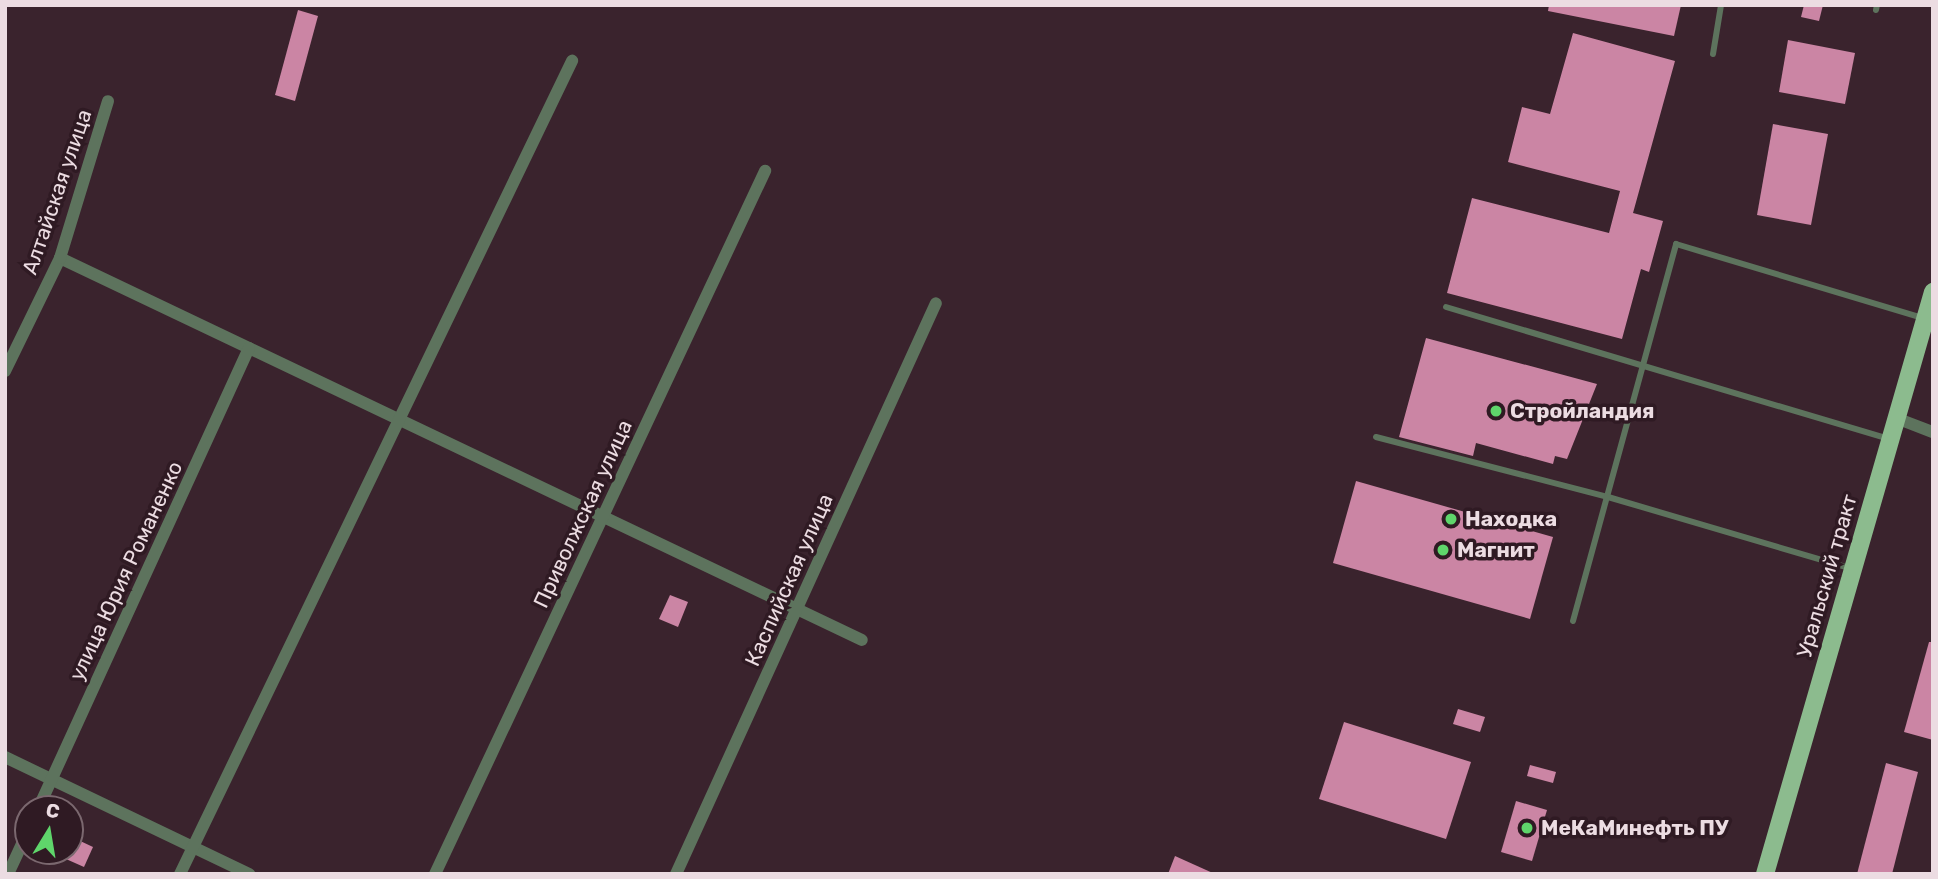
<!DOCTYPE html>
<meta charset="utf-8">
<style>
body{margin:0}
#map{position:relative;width:1938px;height:879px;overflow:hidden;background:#3a232d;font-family:Rubik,sans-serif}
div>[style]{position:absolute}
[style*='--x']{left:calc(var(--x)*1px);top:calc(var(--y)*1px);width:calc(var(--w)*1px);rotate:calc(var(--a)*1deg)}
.building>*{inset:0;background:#cb85a4}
.service>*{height:6px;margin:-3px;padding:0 3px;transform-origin:3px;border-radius:3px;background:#5d735d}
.minor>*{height:12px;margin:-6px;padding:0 6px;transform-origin:6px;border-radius:6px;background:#5d735d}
.primary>*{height:18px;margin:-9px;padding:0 9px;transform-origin:9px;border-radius:9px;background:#8cbb8e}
.dots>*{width:19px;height:19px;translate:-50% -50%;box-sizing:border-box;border:4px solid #2f1a23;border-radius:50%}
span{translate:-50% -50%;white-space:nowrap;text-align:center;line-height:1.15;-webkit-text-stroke:7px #2f1a23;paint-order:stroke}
.street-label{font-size:21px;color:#ecdce2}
.poi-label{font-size:21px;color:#ecdce2;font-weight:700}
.left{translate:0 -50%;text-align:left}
.frame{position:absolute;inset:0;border:7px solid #ecdce2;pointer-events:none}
.north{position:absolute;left:14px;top:795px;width:70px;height:70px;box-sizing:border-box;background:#2f1a23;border:2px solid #7b686f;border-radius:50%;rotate:11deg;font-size:19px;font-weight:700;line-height:28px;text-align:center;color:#ecdce2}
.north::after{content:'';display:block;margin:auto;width:24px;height:32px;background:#5fd56b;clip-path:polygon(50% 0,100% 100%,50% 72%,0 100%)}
</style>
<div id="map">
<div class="building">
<i style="clip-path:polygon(1549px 5px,1681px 5px,1674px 36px,1548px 11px)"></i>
<i style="clip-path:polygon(1804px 5px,1823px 5px,1819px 21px,1801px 17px)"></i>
<i style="clip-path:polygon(298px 10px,318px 16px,295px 101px,275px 95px)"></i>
<i style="clip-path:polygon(1573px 33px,1675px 61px,1633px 213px,1663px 221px,1649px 272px,1641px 269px,1622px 339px,1447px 293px,1472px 198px,1609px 233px,1620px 191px,1508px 162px,1522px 107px,1550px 114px)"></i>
<i style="clip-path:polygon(1788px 40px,1855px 53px,1845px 104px,1779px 92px)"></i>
<i style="clip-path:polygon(1773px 124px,1828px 134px,1811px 225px,1757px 215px)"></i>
<i style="clip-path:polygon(1426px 338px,1597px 384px,1567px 459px,1555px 456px,1553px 464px,1476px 443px,1473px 456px,1399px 437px)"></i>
<i style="clip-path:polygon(1356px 481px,1553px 537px,1530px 619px,1333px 563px)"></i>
<i style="clip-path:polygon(670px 595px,688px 602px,678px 627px,659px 619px)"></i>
<i style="clip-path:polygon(1929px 642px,1933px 642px,1933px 740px,1904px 732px)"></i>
<i style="clip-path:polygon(1458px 709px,1485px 717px,1480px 732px,1453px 724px)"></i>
<i style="clip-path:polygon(1344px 722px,1471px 762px,1446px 839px,1319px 799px)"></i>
<i style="clip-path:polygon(1886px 763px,1918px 772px,1892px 874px,1857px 874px)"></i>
<i style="clip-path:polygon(1530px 765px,1556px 772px,1553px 783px,1527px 776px)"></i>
<i style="clip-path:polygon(1516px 801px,1547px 810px,1532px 861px,1501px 852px)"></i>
<i style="clip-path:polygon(76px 839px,93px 847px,84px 867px,66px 859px)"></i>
<i style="clip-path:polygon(1175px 856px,1215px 874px,1168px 874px)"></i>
</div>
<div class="service">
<i style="--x:1876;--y:10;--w:5;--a:-79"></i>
<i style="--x:1713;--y:54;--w:50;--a:-80.7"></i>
<i style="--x:1446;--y:307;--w:462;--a:16.6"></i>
<i style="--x:1376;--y:437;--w:240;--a:14.5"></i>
<i style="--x:1608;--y:497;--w:252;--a:16.4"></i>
<i style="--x:1573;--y:621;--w:391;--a:-74.7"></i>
<i style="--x:1676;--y:244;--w:258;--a:16.7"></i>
</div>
<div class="minor">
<i style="--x:60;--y:258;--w:888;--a:25.47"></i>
<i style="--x:5;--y:371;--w:126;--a:-64"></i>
<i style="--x:60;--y:258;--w:164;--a:-73"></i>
<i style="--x:1896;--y:418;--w:40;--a:21"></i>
<i style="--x:5;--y:757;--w:271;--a:25.6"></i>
<i style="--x:38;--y:809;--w:507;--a:-65.41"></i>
<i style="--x:8;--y:874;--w:47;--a:-65.1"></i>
<i style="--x:180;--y:874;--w:903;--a:-64.26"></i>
<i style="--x:435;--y:874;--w:777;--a:-64.85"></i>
<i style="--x:676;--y:874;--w:627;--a:-65.52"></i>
</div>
<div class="primary">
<i style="--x:1765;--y:874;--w:606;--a:-73.9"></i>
</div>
<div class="dots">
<i style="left:1496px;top:411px;background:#5fd56b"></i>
<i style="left:1451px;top:519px;background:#5fd56b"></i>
<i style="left:1443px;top:550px;background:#5fd56b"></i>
<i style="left:1527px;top:828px;background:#5fd56b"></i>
</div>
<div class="street-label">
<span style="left:57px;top:192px;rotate:-71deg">Алтайская улица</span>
<span style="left:583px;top:514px;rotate:-65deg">Приволжская улица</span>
<span style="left:126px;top:571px;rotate:-65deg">улица Юрия Романенко</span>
<span style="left:1827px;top:576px;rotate:-74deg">Уральский тракт</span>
<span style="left:789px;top:580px;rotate:-66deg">Каспийская улица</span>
</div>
<div class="poi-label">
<span class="left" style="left:1510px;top:411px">Стройландия</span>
<span class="left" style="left:1465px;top:519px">Находка</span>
<span class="left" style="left:1457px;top:550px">Магнит</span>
<span class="left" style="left:1541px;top:828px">МеКаМинефть ПУ</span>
</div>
<div class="frame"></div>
<div class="north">С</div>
</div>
